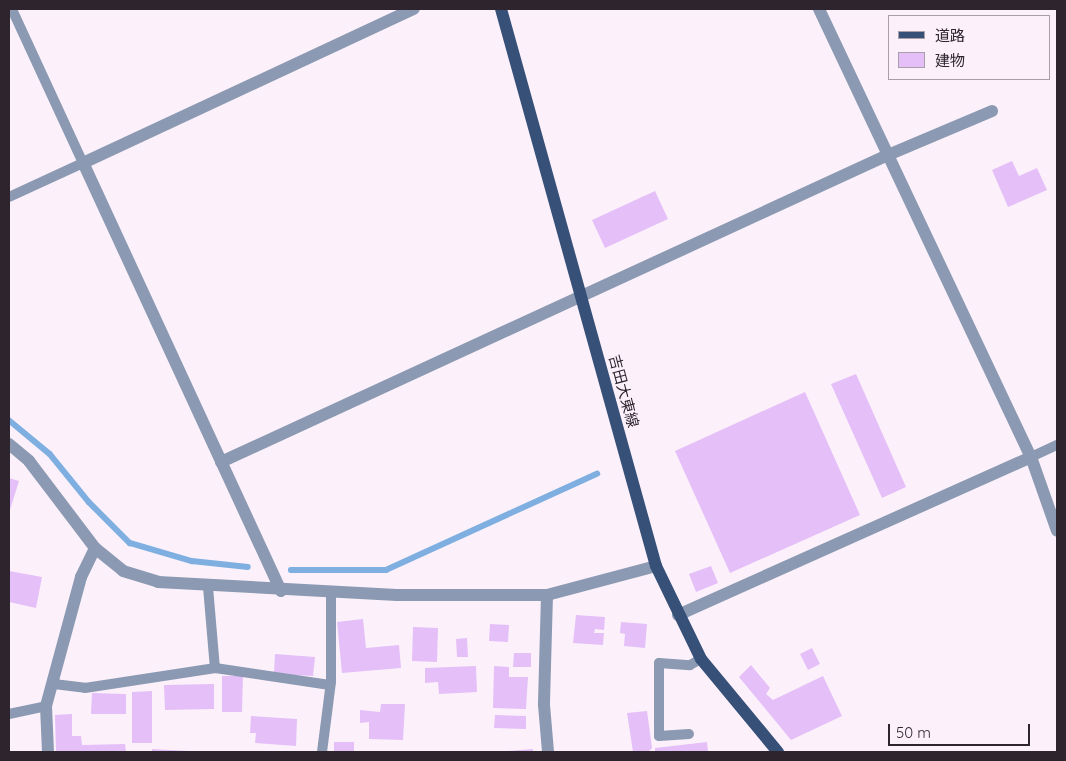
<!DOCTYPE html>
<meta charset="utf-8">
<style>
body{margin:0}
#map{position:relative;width:1066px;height:761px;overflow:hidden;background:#fcf1fb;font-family:Quicksand,"Noto Sans JP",sans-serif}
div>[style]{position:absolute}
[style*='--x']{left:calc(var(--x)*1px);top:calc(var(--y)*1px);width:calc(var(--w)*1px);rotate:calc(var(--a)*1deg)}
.stream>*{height:5.5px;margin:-2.75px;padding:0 2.75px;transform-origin:2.75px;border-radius:2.75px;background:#7fafe0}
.building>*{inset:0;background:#e5bff8}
.service>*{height:10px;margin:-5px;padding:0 5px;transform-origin:5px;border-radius:5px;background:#8b9ab2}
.minor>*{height:12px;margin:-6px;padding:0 6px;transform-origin:6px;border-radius:6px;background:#8b9ab2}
.tertiary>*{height:12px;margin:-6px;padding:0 6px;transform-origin:6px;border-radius:6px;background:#8b9ab2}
.primary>*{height:12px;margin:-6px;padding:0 6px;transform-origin:6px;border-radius:6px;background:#375078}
span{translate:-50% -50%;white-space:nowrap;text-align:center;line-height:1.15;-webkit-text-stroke:5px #fcf1fb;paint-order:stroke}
.street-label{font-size:15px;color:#2e242e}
.frame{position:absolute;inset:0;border:10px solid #2e242e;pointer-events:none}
.legend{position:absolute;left:888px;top:15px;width:162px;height:65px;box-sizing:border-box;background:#fcf1fb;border:1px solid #aa9fa9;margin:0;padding:6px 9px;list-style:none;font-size:15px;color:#2e242e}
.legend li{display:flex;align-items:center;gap:10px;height:25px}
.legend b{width:25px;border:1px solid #aa9fa9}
.scale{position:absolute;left:888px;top:724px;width:142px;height:22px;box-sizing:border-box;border:2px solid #2e242e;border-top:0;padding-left:6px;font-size:15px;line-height:18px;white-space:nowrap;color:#2e242e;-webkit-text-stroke:4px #fcf1fb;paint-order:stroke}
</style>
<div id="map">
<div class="stream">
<i style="--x:9;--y:420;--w:53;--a:39.7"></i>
<i style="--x:50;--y:454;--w:62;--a:50.9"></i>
<i style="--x:89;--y:502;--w:58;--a:45"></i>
<i style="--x:130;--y:543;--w:65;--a:16.2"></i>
<i style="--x:192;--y:561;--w:56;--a:6.1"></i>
<i style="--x:291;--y:570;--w:95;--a:0"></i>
<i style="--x:386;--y:570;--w:232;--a:-24.5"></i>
</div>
<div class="building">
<i style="clip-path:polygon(1012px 161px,1019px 176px,1037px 168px,1047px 190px,1008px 207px,992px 170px)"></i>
<i style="clip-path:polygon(655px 191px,668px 219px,605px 248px,592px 220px)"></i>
<i style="clip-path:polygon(856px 374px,906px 487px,882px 498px,831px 384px)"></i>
<i style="clip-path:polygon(805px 392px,860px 515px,730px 573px,675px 451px)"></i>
<i style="clip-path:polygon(9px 478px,19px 481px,9px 513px)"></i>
<i style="clip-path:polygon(711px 566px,718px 583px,696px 592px,689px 574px)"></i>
<i style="clip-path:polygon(9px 571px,42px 577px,36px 608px,9px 602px)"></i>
<i style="clip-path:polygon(576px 615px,605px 617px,604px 630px,595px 629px,594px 633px,604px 633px,603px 645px,573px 643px)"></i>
<i style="clip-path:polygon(363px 619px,366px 648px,399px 645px,401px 668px,342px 673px,337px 622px)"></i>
<i style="clip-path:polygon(621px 622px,647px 624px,645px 648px,624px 646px,625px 634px,620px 633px)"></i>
<i style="clip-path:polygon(490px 624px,509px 625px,508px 642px,489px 641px)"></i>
<i style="clip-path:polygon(413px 627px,438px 628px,437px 662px,412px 661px)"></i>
<i style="clip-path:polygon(467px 638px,468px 657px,457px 657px,456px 639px)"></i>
<i style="clip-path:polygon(812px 648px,820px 664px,808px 670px,800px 654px)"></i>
<i style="clip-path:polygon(514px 653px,531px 653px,531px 667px,513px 667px)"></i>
<i style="clip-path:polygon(275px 654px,315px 657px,313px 676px,274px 674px)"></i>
<i style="clip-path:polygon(751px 665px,770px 688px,766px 694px,773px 700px,823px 676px,842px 716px,791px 740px,739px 677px)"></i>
<i style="clip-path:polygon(476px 666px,477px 692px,439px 694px,438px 682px,425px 683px,425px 668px)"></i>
<i style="clip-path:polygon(494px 666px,509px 667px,509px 677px,528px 677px,526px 709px,493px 708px)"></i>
<i style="clip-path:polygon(222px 676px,243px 676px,242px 712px,222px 712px)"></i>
<i style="clip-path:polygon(214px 684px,214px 709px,165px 710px,164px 685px)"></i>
<i style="clip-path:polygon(152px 691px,152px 743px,132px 743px,132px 692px)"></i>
<i style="clip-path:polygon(92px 693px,126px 694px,126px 714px,91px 714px)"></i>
<i style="clip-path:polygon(381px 704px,405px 704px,403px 740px,369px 739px,369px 722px,360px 723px,360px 710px,380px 712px)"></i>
<i style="clip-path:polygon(647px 711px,652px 748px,648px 752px,633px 752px,627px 713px)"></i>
<i style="clip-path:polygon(72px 714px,72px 736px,81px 736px,82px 745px,125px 744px,126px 752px,56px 752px,55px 715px)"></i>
<i style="clip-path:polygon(495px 715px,526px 716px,526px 729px,494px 728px)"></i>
<i style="clip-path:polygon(251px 716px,297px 719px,296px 746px,255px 743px,256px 733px,250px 733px)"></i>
<i style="clip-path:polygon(334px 742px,354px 742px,354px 752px,334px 752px)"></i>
<i style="clip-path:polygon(707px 742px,708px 752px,655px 752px,655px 748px)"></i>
<i style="clip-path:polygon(152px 749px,189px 751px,189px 752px,152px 752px)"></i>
<i style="clip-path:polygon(533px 749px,533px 752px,507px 752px,507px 751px)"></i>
</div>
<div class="service">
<i style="--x:9;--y:197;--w:81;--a:-24.7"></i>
<i style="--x:83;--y:163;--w:170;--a:-114.8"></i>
<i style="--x:1031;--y:457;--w:29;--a:-25"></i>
<i style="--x:208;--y:587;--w:81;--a:85.1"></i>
<i style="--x:54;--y:684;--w:31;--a:7"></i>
<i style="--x:85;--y:688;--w:132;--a:-8.7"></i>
<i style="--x:215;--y:668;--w:116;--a:8.4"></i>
<i style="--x:9;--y:714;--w:38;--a:-12"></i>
<i style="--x:689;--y:734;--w:30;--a:176"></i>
<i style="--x:659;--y:736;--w:73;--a:-90"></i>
<i style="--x:659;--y:663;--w:31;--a:4"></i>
<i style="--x:690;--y:665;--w:13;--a:-29"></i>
<i style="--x:322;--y:752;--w:71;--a:-82.7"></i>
<i style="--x:331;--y:682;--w:90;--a:-90"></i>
</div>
<div class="minor">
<i style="--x:819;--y:9;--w:496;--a:64.7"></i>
<i style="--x:1031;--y:457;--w:78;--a:70.6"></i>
<i style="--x:221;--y:462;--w:734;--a:-24.72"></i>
<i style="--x:888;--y:155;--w:113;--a:-22.9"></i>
<i style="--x:281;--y:591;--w:472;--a:-114.8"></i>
<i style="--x:83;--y:163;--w:365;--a:-25"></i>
<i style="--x:547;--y:595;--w:110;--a:91.6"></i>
<i style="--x:544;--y:705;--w:47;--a:85.1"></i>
<i style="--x:678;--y:615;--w:387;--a:-24.1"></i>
<i style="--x:48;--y:752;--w:46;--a:-92.5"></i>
<i style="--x:46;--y:706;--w:134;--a:-74.8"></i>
<i style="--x:81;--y:577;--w:32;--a:-64"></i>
</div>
<div class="tertiary">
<i style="--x:9;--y:444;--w:26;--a:40"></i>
<i style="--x:29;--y:461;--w:109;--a:52.8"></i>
<i style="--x:95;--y:548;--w:36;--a:39"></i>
<i style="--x:123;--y:571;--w:37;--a:17"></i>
<i style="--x:158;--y:582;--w:239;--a:3.1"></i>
<i style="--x:397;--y:595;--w:150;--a:0"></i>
<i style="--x:547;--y:595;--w:113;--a:-14.9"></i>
</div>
<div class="primary">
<i style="--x:501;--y:9;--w:578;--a:74.45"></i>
<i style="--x:656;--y:566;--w:103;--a:64.2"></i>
<i style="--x:701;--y:659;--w:121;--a:50.4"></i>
</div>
<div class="street-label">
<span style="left:624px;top:391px;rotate:75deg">吉田大東線</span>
</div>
<div class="frame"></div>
<ul class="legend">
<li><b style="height:6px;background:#375078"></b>道路</li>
<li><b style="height:14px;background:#e5bff8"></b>建物</li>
</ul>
<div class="scale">50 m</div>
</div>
